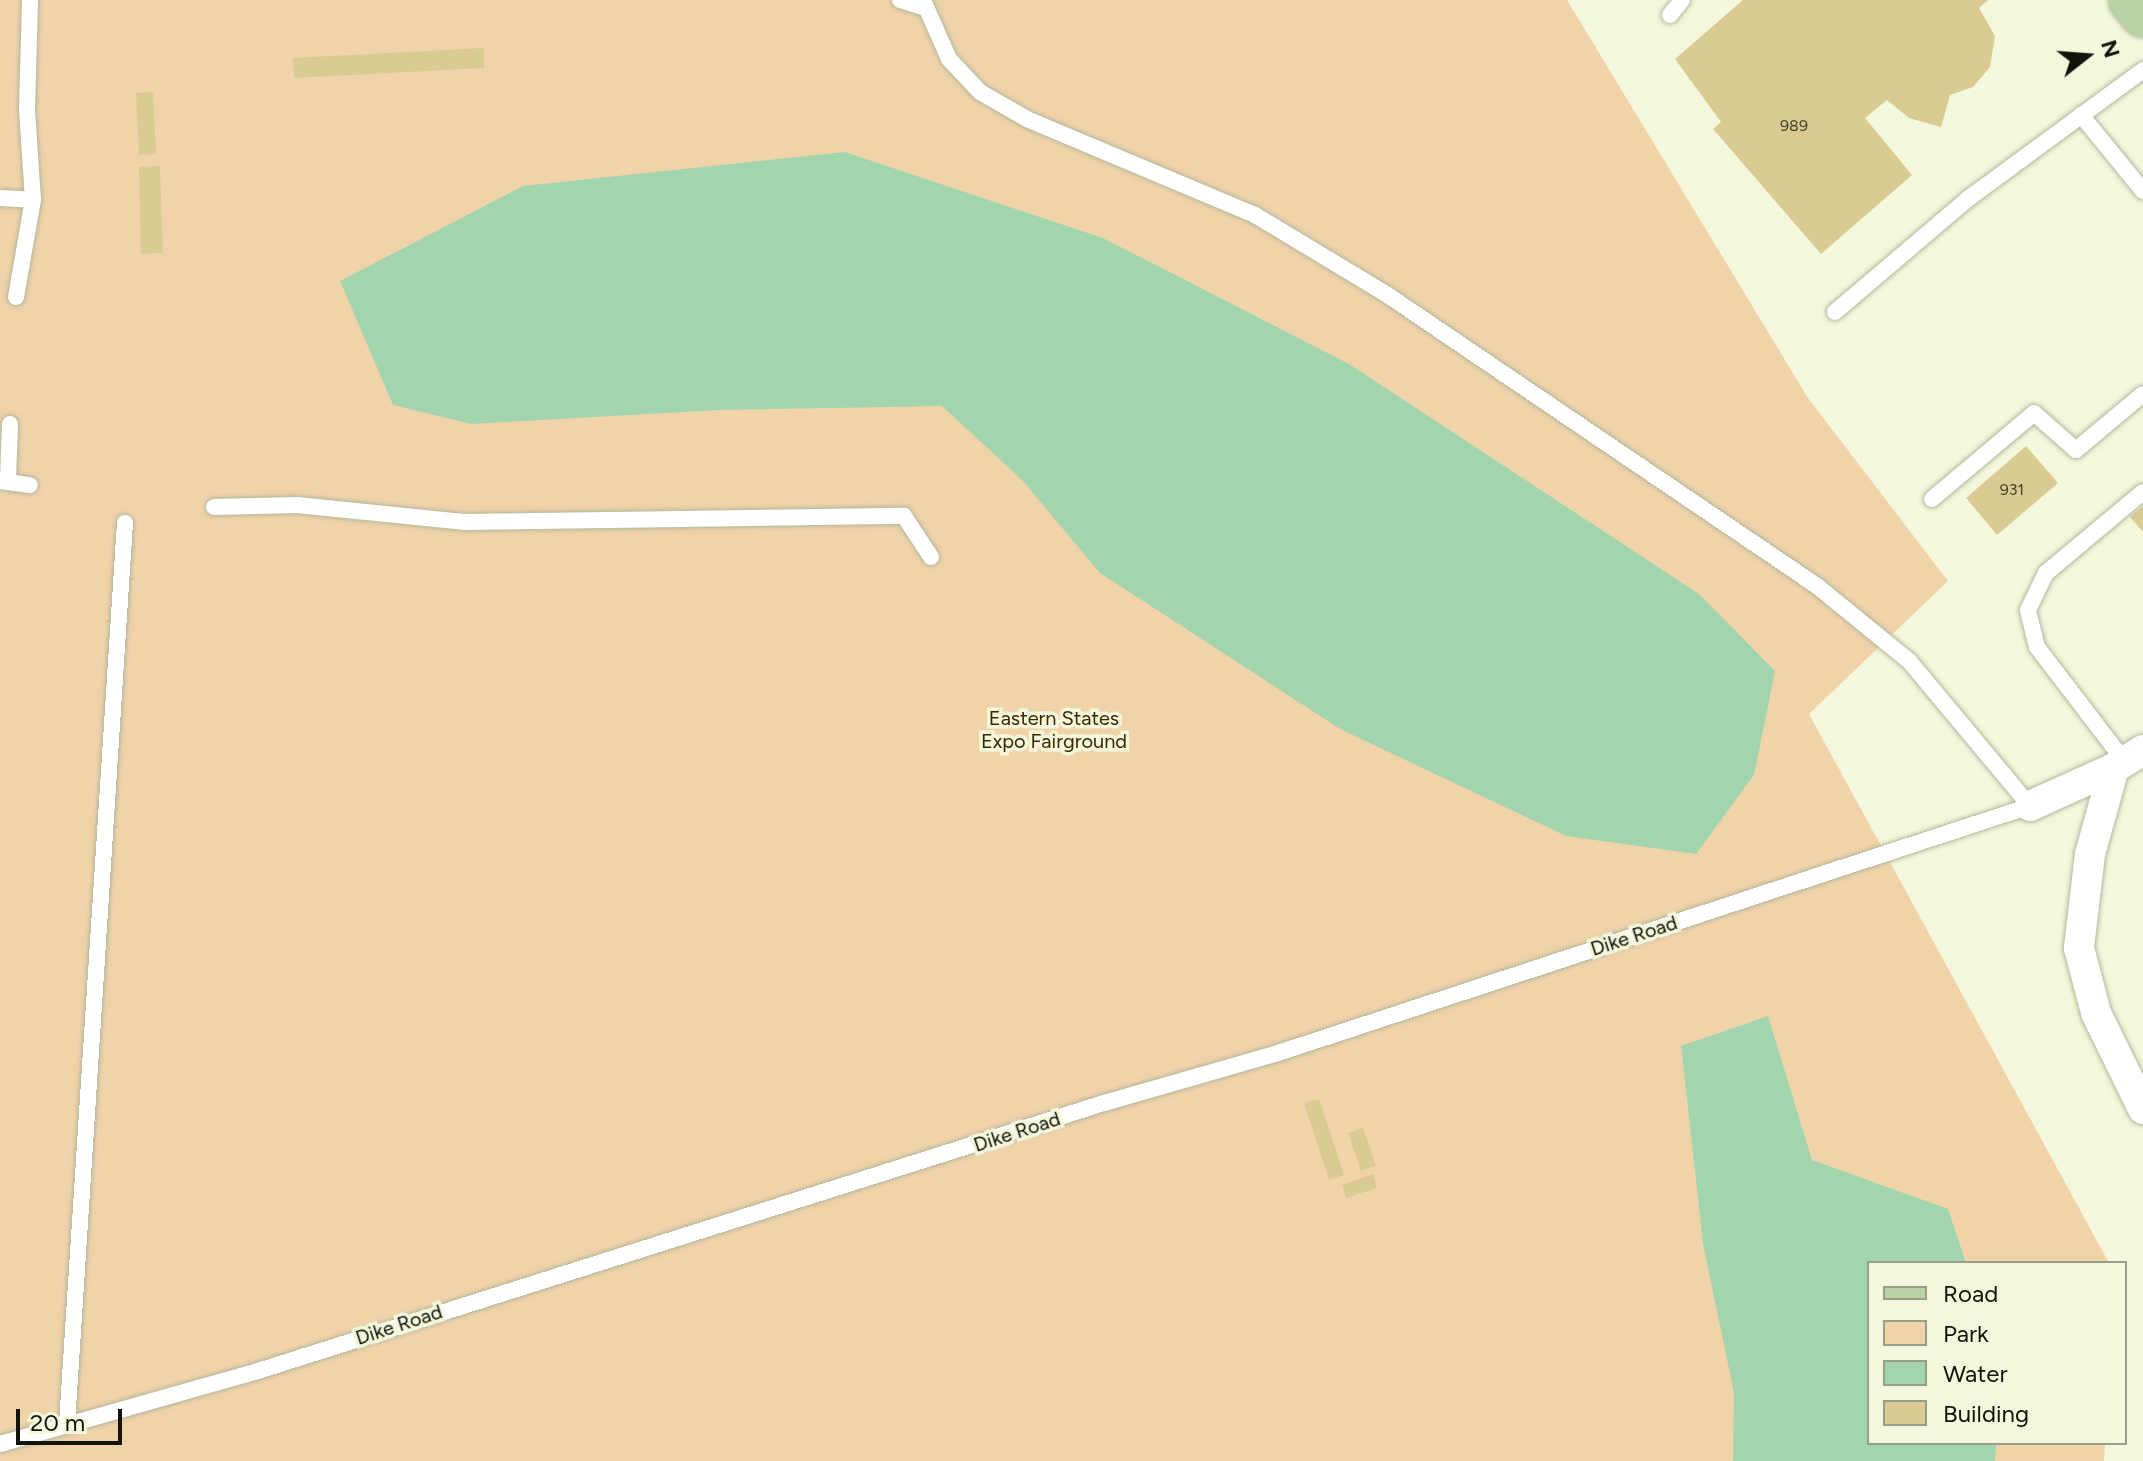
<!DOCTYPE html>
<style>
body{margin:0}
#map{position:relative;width:2143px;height:1461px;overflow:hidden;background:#f3f7db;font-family:Figtree,sans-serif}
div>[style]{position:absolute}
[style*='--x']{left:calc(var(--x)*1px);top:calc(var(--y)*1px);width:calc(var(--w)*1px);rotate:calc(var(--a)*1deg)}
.green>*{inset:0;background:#f1d3aa}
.water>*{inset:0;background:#a2d5ae}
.building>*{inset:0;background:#dacb92}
.roads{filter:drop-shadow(0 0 2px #b3b79c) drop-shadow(0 0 2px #b3b79c)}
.service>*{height:16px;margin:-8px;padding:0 8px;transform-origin:8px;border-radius:8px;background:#fff}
.minor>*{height:30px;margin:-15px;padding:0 15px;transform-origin:15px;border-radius:15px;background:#fff}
.primary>*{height:44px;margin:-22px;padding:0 22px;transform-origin:22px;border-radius:22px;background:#b9d4a4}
span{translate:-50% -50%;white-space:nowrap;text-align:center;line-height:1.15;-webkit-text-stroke:7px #f3f7db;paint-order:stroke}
.number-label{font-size:16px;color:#44412c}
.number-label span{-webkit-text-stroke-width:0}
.park-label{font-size:20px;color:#3c2600}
.street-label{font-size:20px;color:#12130a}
.legend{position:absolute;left:1867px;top:1261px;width:260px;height:184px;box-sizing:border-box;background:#f3f7db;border:2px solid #999c87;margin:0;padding:10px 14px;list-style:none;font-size:24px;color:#12130a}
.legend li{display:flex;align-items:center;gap:16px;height:40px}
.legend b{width:40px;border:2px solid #999c87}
.north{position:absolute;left:2047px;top:16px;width:80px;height:80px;-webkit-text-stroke:6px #f3f7db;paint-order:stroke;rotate:73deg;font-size:22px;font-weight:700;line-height:32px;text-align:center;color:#12130a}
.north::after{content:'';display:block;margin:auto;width:28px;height:36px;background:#12130a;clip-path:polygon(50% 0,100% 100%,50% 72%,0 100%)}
.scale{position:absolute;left:16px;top:1409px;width:106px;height:36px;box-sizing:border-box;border:4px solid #12130a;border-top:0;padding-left:10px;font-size:24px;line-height:28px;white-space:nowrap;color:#12130a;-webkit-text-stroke:6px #f3f7db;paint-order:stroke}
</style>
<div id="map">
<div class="green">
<i style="clip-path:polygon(0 0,1567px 0,1808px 398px,1948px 581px,1809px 714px,2109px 1263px,1869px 1263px,1869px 1443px,2105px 1443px,2104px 1461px,0 1461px)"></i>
</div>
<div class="water">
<i style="clip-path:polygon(845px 152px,1103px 238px,1349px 364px,1699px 594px,1775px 671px,1754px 775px,1696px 854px,1566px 836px,1340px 729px,1100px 573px,1023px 481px,942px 406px,717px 410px,471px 424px,393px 405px,340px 281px,523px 186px)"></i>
<i style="clip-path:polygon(1768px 1016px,1812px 1160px,1948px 1209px,1966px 1263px,1869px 1263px,1869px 1443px,1996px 1443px,1995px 1461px,1733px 1461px,1734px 1393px,1703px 1244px,1681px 1046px)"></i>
</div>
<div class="building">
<i style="clip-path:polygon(1743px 0,1988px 0,1979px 8px,1995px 36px,1990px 67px,1973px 87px,1950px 95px,1941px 127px,1909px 118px,1887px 100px,1865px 118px,1912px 175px,1821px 254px,1713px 129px,1721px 122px,1675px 59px)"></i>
<i style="clip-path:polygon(484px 48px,484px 68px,294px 78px,293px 58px)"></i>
<i style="clip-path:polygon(153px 92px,156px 154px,139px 155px,136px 93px)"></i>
<i style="clip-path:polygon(160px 166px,163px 253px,141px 254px,139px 167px)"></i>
<i style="clip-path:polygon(2026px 446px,2058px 483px,1997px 535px,1966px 498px)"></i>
<i style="clip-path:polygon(2143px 506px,2143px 532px,2130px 517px)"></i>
<i style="clip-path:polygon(1319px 1099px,1344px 1175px,1329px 1180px,1304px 1103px)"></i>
<i style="clip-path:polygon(1363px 1128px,1376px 1166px,1361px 1171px,1348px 1133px)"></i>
<i style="clip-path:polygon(1373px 1174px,1377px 1188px,1346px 1198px,1342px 1185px)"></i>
</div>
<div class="roads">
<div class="service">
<i style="--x:900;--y:0;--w:27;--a:17"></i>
<i style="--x:1670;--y:15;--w:19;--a:-51"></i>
<i style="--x:2081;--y:115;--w:98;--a:50.8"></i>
<i style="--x:0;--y:198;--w:33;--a:3"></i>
<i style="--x:16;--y:297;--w:98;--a:-80.1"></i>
<i style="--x:33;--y:200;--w:91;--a:-93.8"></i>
<i style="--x:27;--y:109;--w:109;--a:-88.4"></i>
<i style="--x:1835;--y:312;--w:176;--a:-40.4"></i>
<i style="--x:1969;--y:198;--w:216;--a:-36.3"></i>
<i style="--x:0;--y:481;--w:30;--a:8"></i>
<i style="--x:8;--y:481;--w:57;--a:-88"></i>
<i style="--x:1932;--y:499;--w:133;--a:-40.1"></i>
<i style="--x:2034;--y:413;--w:56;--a:41.4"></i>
<i style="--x:2076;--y:450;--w:87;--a:-39.9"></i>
<i style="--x:214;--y:507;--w:83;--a:-1.4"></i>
<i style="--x:297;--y:505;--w:167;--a:5.8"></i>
<i style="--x:463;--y:522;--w:441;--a:-0.8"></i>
<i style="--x:904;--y:516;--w:49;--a:56.6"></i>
<i style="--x:2125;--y:762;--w:145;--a:-127.4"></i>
<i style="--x:2037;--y:647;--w:38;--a:-104"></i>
<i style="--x:2028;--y:610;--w:41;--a:-64.1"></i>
<i style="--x:2046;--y:573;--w:126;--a:-39.9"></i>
<i style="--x:67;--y:1424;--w:903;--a:-86.32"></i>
<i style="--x:0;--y:1444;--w:268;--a:-15.8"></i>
<i style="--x:258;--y:1371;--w:887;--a:-17.58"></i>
<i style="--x:1104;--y:1103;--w:181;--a:-16"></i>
<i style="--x:1278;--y:1053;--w:792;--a:-18.18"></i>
<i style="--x:2030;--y:806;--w:189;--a:-129.8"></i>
<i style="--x:1909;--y:661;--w:119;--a:-140.8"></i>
<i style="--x:1817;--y:586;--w:521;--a:-145.88"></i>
<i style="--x:1386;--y:294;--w:153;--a:-148.9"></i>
<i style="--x:1255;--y:215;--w:247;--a:-157.2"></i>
<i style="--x:1027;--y:119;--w:54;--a:-150.1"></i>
<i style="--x:980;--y:92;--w:45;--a:-133.2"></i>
<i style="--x:949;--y:59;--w:64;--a:-113.8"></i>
</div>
<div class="minor">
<i style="--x:2143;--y:750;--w:34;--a:148"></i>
<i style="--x:2114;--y:768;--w:89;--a:105.6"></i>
<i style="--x:2090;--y:854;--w:95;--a:96.7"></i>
<i style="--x:2079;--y:948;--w:67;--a:75.3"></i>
<i style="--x:2096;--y:1013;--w:107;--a:63.9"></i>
<i style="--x:2030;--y:806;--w:92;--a:-24.3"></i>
</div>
<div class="primary">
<i style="--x:2131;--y:0;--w:19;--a:51"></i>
</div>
</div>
<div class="number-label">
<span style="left:1794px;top:126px">989</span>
<span style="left:2012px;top:490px">931</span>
</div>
<div class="park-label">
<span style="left:1054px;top:730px">Eastern States<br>Expo Fairground</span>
</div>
<div class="street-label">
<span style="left:1634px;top:936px;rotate:-18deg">Dike Road</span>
<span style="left:1017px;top:1132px;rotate:-18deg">Dike Road</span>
<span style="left:399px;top:1325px;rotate:-18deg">Dike Road</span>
</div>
<ul class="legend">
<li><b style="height:10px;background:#b9d4a4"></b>Road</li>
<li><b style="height:22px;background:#f1d3aa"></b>Park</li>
<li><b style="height:22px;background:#a2d5ae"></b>Water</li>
<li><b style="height:22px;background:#dacb92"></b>Building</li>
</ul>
<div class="north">N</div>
<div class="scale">20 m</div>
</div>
